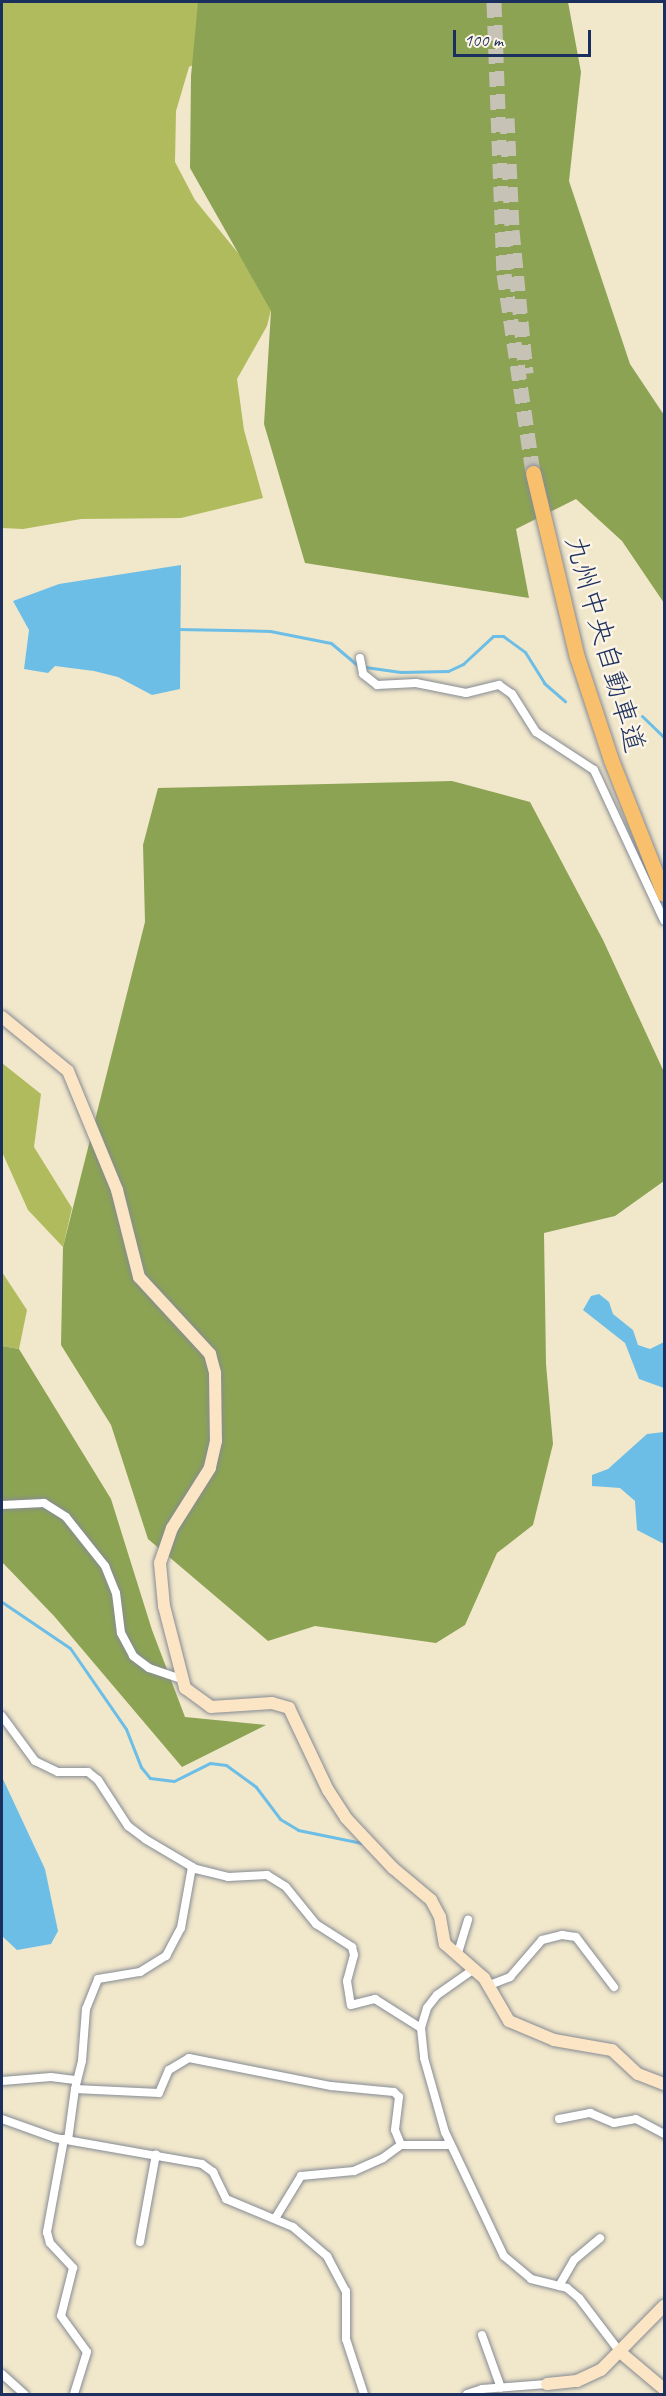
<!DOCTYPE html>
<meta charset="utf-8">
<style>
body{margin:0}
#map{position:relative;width:666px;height:2396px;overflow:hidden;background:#f1e7cb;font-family:Caveat,"Klee One",sans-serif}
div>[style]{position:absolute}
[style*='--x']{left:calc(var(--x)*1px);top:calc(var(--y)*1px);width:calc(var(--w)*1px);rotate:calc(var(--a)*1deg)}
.green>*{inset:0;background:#b0bb5d}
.forest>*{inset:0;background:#8ca354}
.water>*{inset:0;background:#6cbee7}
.stream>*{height:3px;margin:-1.5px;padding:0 1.5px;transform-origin:1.5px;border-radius:1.5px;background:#6cbee7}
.highway-tunnel>*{height:15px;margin-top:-7.5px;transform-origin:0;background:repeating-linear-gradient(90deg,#c6c2b5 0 15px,transparent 0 23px)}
.roads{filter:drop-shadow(0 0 2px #868b94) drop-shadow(0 0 2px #868b94)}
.street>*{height:8px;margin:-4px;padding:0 4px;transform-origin:4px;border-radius:4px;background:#fff}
.secondary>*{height:12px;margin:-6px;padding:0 6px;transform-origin:6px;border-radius:6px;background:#fce5c4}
.highway>*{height:15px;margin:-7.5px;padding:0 7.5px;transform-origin:7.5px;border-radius:7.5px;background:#f8bf6c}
span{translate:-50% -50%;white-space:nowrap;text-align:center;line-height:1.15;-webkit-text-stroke:5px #fcf5e5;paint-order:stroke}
.street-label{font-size:28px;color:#1b2f5e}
.frame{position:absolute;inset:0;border:3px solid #1b2f5e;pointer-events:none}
.scale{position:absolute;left:453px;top:30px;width:138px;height:27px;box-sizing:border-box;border:3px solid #1b2f5e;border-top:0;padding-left:8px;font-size:18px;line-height:21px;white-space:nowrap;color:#1b2f5e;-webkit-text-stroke:4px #fcf5e5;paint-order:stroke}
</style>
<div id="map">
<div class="green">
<i style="clip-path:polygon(2px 2px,214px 2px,221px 51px,189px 67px,176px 111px,175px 162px,195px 200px,238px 253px,276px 290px,267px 326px,237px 379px,244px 430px,263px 498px,181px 518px,81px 519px,23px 529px,2px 528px)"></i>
<i style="clip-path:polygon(2px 1063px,41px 1094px,34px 1147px,72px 1208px,63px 1247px,28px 1210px,2px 1152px)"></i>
<i style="clip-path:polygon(2px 1272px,27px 1310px,19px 1349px,2px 1346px)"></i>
</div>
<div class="forest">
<i style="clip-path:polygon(198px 2px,568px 2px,581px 72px,569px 181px,630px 364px,664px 415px,664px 603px,622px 541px,576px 499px,516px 529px,529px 598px,305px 563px,264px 424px,271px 311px,190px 168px,191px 76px)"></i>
<i style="clip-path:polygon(452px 781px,530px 802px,603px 940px,664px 1072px,664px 1181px,615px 1216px,544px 1233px,546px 1364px,553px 1444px,533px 1525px,497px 1553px,465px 1625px,436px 1643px,315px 1626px,268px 1641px,148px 1539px,111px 1425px,61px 1345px,63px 1247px,145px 922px,143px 845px,158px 788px)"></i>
<i style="clip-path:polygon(2px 1346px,19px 1349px,111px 1499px,152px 1630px,185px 1717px,266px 1725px,182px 1767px,54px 1616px,2px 1562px)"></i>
</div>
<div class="water">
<i style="clip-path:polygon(181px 565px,180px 689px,152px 695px,118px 677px,94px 671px,55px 666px,48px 673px,24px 669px,29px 630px,13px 601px,59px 584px)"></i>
<i style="clip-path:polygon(599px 1294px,609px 1302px,613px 1314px,633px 1330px,638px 1345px,650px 1349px,664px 1342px,664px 1388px,639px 1379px,625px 1343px,583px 1310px,591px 1296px)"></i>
<i style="clip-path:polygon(664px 1432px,664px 1544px,637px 1530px,635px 1501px,620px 1488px,592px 1486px,592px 1475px,608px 1469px,647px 1434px)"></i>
<i style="clip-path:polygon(2px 1777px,45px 1869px,58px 1931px,51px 1944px,17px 1950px,2px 1936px)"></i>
</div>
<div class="stream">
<i style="--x:178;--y:629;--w:92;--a:1.2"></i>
<i style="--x:270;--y:631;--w:62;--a:11.1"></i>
<i style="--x:331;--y:643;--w:35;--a:40"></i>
<i style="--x:358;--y:666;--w:43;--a:7.9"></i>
<i style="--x:401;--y:672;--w:47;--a:-1.2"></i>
<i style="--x:448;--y:671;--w:17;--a:-25"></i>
<i style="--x:463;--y:664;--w:41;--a:-43"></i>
<i style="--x:493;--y:636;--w:10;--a:0"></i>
<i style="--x:503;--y:636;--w:27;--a:36"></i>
<i style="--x:525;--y:652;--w:36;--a:58"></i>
<i style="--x:544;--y:683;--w:28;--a:41"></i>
<i style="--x:642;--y:716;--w:30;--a:44"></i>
<i style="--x:2;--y:1602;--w:82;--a:34.1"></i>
<i style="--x:70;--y:1648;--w:98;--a:55.3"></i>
<i style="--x:126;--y:1729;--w:41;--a:68.5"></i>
<i style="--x:141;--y:1767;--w:14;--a:51"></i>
<i style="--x:150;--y:1778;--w:24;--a:7"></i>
<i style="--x:174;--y:1781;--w:40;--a:-26.6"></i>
<i style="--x:210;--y:1763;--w:16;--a:7"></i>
<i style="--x:226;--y:1765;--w:37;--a:36"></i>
<i style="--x:256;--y:1787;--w:40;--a:53"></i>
<i style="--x:280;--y:1819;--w:21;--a:31"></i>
<i style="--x:298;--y:1830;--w:65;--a:11.5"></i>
</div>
<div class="highway-tunnel">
<i style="--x:494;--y:2;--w:272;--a:87.9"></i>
<i style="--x:504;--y:274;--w:201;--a:81.7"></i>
<i style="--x:507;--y:118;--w:112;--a:87.4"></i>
<i style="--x:512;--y:230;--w:144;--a:84.4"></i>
</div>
<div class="roads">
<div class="street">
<i style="--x:360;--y:658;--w:16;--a:79"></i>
<i style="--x:363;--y:674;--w:18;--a:38"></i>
<i style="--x:377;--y:685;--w:39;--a:-3"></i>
<i style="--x:416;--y:683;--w:51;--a:11.3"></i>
<i style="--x:466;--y:693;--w:34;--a:-14"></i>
<i style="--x:499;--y:685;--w:16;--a:35"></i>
<i style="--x:512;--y:694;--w:45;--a:57.7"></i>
<i style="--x:536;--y:732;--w:69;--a:33.2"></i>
<i style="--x:594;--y:770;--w:166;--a:65"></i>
<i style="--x:2;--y:1505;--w:42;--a:-2.7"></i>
<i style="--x:44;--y:1503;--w:26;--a:32"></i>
<i style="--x:66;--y:1517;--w:63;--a:51.5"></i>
<i style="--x:105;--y:1566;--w:29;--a:68"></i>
<i style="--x:116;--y:1593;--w:40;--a:82.9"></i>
<i style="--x:121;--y:1633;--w:26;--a:62"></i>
<i style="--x:133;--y:1656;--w:20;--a:37"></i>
<i style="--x:149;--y:1668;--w:34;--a:19"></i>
<i style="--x:2;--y:1716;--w:56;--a:53.7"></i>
<i style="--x:35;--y:1761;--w:25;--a:26"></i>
<i style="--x:58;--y:1772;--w:30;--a:0"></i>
<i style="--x:88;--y:1772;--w:13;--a:39"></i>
<i style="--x:98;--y:1780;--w:55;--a:56.9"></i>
<i style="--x:128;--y:1826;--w:21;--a:37"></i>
<i style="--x:145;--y:1839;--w:59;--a:30.5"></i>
<i style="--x:196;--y:1869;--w:33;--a:14"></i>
<i style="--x:228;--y:1877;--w:39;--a:-3"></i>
<i style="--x:267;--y:1875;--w:22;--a:32"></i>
<i style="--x:286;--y:1887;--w:48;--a:51"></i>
<i style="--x:316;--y:1924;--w:43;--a:32.6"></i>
<i style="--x:352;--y:1947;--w:8;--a:76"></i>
<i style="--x:354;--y:1955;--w:27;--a:105"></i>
<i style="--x:347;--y:1981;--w:24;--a:81"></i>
<i style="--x:351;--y:2005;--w:25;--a:-14"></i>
<i style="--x:375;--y:1999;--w:54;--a:32.2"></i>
<i style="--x:457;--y:1956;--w:38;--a:-73"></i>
<i style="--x:474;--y:1969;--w:45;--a:144.9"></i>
<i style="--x:437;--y:1995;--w:16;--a:128"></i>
<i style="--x:427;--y:2008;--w:21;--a:107"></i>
<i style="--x:421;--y:2028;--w:30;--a:84"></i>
<i style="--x:424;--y:2058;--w:77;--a:74.2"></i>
<i style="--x:445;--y:2132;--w:137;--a:64.6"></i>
<i style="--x:504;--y:2256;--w:35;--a:40"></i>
<i style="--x:531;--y:2279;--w:37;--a:14"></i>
<i style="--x:567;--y:2288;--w:16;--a:40"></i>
<i style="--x:579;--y:2298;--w:68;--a:52.8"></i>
<i style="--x:487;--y:1986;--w:25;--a:-21"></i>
<i style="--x:510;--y:1977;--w:49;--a:-49.1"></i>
<i style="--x:542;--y:1940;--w:21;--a:-14"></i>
<i style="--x:562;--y:1935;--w:14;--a:8"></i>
<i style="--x:576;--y:1937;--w:63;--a:52.8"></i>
<i style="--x:2;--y:2081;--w:49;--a:-4.7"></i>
<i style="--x:51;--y:2077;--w:26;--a:7"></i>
<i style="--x:75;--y:2089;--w:29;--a:-76"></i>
<i style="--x:82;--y:2061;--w:52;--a:-85.6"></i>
<i style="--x:86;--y:2009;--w:32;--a:-68"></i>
<i style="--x:98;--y:1979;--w:43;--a:-9.5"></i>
<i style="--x:140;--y:1972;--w:31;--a:-32"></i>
<i style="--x:166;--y:1956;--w:32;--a:-62"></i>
<i style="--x:181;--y:1928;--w:62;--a:-79.8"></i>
<i style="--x:2;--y:2119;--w:56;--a:19.7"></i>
<i style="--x:55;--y:2138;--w:149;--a:10"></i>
<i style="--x:202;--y:2164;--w:14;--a:36"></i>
<i style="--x:213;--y:2172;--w:30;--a:64"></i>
<i style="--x:226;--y:2199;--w:73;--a:22.7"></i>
<i style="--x:293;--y:2227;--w:45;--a:40.5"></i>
<i style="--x:327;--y:2256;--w:40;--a:62"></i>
<i style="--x:346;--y:2291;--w:48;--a:90"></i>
<i style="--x:346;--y:2339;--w:58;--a:71.9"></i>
<i style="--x:559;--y:2119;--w:32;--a:-11"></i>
<i style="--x:590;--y:2113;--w:26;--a:23"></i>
<i style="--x:614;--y:2123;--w:22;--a:-10"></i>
<i style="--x:636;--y:2119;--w:32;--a:28"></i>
<i style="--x:64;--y:2139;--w:95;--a:100.4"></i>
<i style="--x:47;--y:2232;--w:11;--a:75"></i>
<i style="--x:50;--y:2243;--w:34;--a:47"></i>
<i style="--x:73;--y:2268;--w:49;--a:104"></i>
<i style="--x:61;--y:2316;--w:44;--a:54.2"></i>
<i style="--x:87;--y:2352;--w:44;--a:107.2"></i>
<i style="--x:68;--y:2140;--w:51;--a:-82.2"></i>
<i style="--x:75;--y:2089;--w:84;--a:2.7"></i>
<i style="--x:159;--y:2093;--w:25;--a:-67"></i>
<i style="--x:169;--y:2070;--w:23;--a:-31"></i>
<i style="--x:189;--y:2058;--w:145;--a:11.2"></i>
<i style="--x:331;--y:2086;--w:63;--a:5.4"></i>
<i style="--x:394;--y:2092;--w:7;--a:45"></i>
<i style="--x:399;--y:2097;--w:33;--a:97"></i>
<i style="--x:395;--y:2130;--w:16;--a:68"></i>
<i style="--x:276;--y:2217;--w:48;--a:-58.6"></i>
<i style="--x:301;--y:2176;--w:53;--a:-5.4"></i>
<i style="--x:354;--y:2171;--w:32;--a:-24"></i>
<i style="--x:383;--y:2158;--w:22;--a:-36"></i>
<i style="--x:401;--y:2145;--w:49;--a:0"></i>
<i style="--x:140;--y:2242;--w:89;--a:-79.7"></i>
<i style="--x:559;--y:2286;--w:30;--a:-60"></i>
<i style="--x:574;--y:2260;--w:34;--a:-40"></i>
<i style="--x:482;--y:2335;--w:56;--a:70.3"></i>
<i style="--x:2;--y:2374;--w:30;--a:42"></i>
<i style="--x:467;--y:2394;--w:16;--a:-18"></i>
<i style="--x:482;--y:2389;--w:65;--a:-4.4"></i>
</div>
<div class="secondary">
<i style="--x:2;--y:1017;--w:85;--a:39.3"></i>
<i style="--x:68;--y:1071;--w:129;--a:67.6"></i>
<i style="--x:117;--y:1190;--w:90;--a:75.8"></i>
<i style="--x:139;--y:1277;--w:105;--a:47.3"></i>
<i style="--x:210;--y:1354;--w:20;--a:75"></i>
<i style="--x:215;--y:1373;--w:68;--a:89.2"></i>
<i style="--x:216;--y:1441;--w:28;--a:103"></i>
<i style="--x:210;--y:1468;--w:71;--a:122.3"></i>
<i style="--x:172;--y:1528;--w:37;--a:109"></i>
<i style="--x:160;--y:1563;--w:43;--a:84.7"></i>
<i style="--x:164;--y:1606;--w:85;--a:75.6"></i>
<i style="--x:185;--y:1688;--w:32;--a:36"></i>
<i style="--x:211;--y:1707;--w:61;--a:-3.8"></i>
<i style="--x:272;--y:1703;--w:18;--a:16"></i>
<i style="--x:289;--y:1708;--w:91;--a:64.6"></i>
<i style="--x:328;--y:1790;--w:33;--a:57"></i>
<i style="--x:346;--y:1818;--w:69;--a:46.8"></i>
<i style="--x:393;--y:1868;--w:50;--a:40.1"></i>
<i style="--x:431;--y:1900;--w:19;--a:62"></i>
<i style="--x:440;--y:1917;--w:27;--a:80"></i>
<i style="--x:445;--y:1944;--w:52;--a:41.1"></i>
<i style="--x:484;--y:1978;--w:50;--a:59.8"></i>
<i style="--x:509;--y:2021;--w:49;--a:22.9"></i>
<i style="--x:554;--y:2040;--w:59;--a:9.8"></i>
<i style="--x:612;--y:2050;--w:35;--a:43"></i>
<i style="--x:638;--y:2074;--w:28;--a:21"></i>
<i style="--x:620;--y:2352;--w:57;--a:40.1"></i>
<i style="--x:547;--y:2384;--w:30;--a:-6"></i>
<i style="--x:577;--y:2381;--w:26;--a:-25"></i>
<i style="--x:601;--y:2370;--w:90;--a:-45.5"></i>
</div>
<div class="highway">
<i style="--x:533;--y:473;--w:189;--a:76.6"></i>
<i style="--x:577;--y:657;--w:108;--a:71.7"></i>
<i style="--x:611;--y:760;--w:144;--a:68.4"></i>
</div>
</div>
<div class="street-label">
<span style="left:605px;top:644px;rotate:74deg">九州中央自動車道</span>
</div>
<div class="frame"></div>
<div class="scale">100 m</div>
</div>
